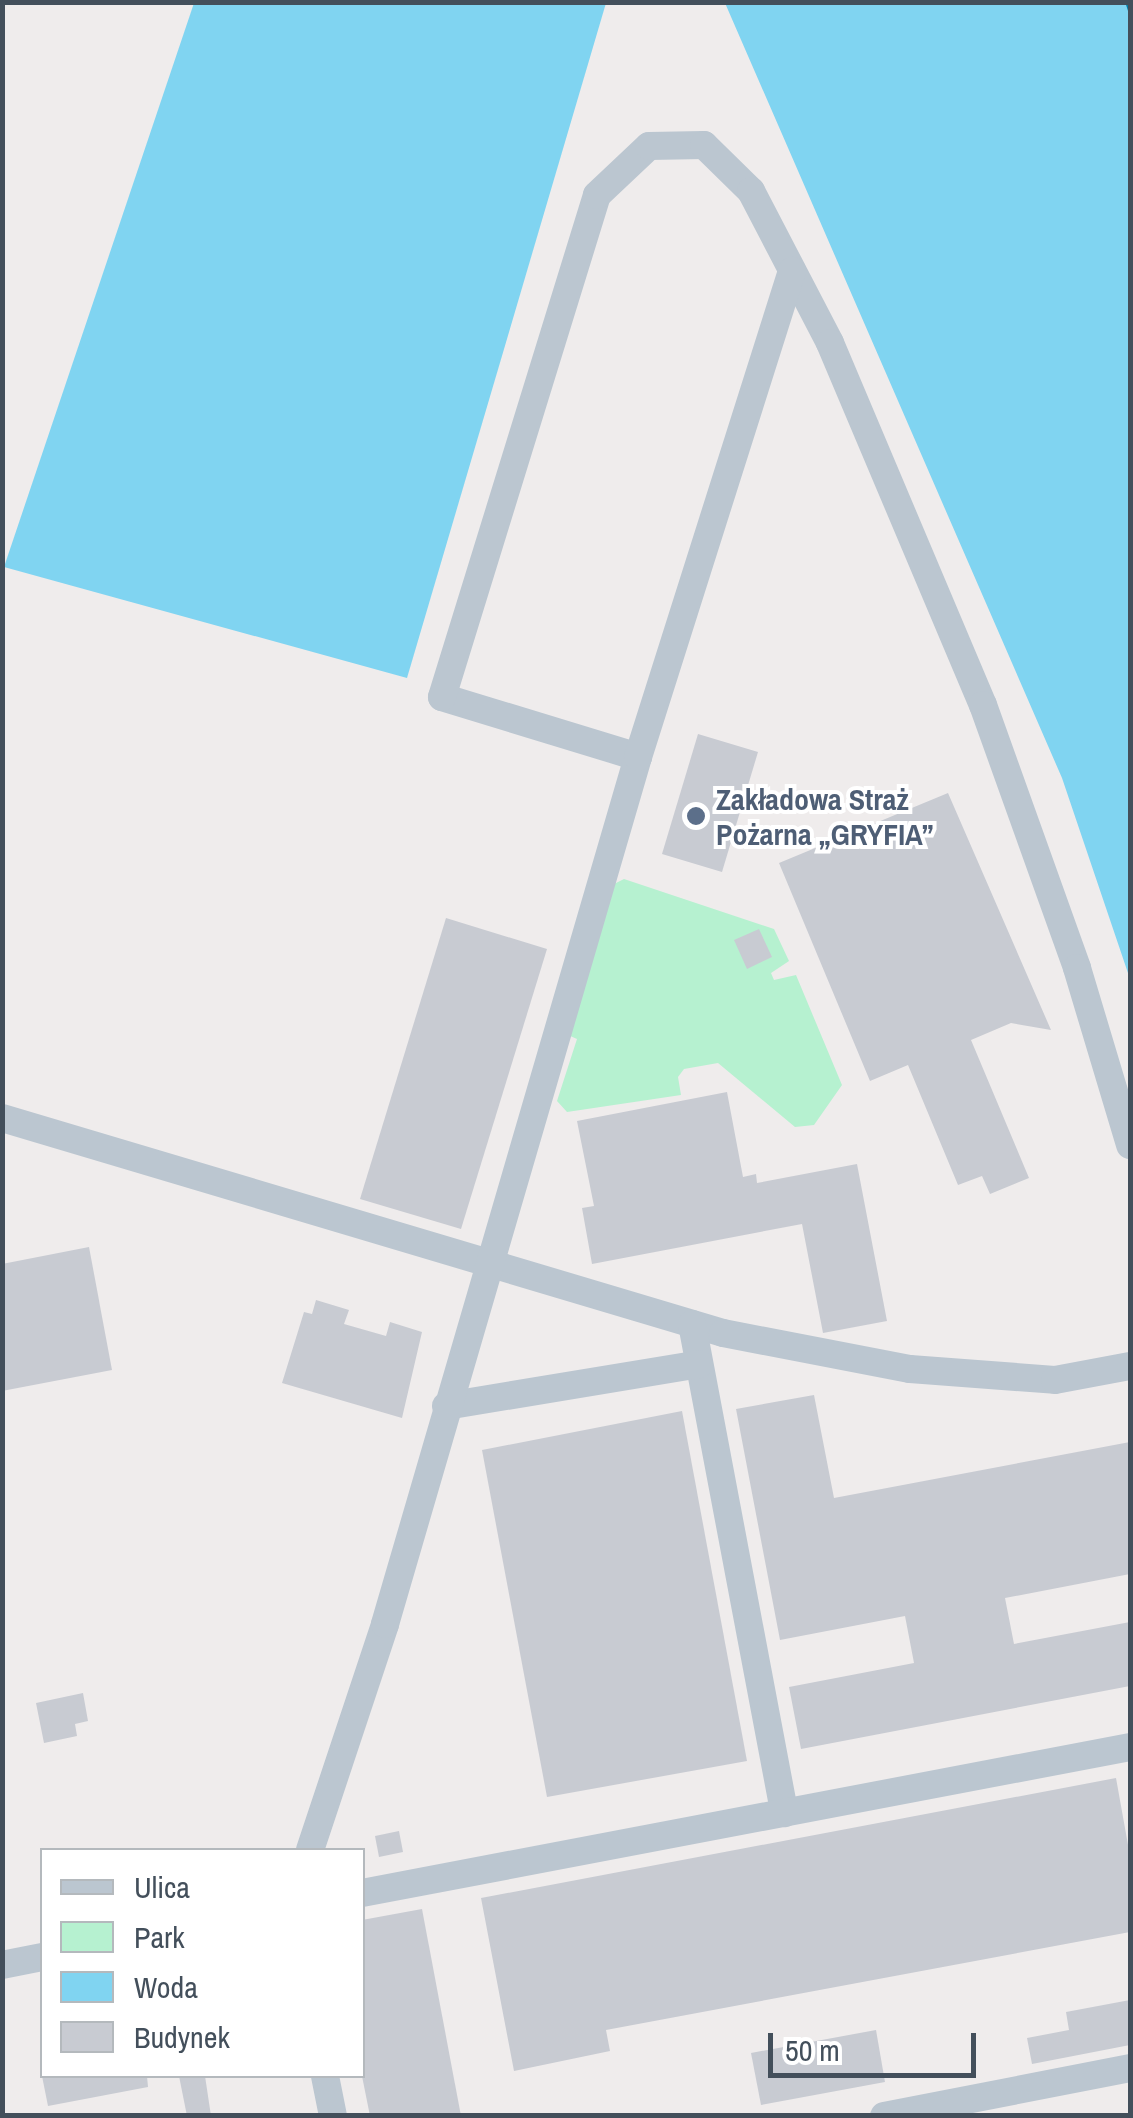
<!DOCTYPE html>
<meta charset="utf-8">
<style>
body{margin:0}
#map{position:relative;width:1133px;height:2118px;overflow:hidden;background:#efecec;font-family:"Archivo Narrow",sans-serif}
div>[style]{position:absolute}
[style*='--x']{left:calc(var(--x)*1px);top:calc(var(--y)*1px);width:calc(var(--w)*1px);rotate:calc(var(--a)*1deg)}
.green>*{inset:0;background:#b6f1d0}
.water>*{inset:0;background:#80d4f1}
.ferry>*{height:2.5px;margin-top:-1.25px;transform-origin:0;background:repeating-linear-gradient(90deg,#047ca7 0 12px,transparent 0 22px)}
.building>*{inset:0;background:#c8cbd2}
.minor>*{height:28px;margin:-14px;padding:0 14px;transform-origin:14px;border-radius:14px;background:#bbc6d0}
.dots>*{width:28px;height:28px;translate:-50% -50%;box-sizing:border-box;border:5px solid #fff;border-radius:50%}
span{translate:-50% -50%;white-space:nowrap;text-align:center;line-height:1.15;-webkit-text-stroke:8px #fff;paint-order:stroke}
.service-label{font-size:30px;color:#4e5e75;font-weight:700}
.left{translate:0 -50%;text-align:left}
.frame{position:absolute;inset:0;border:5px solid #434f5b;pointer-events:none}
.legend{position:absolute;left:40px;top:1848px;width:325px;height:230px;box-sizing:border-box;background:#fff;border:2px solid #b4b9bd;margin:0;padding:12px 18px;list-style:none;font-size:30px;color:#434f5b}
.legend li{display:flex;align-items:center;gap:20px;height:50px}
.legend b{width:50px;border:2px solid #b4b9bd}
.scale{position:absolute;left:768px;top:2033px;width:208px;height:45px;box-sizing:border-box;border:5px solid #434f5b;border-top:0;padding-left:12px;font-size:30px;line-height:35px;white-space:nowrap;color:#434f5b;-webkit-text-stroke:8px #fff;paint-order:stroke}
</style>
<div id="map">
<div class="green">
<i style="clip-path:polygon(624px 879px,774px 929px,789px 961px,771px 973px,774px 980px,796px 975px,842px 1085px,814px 1125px,795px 1127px,718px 1063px,684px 1069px,678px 1077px,681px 1095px,567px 1112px,557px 1101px,577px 1039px,568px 1035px,614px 884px)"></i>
</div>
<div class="water">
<i style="clip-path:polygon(194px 3px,606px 3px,407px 678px,4px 567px)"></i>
<i style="clip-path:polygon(725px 3px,1130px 3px,1130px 979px,1062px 778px)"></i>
</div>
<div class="ferry">
<i style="--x:1127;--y:2;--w:9;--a:72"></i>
</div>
<div class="building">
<i style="clip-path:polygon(698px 734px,758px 752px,722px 872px,662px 854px)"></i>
<i style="clip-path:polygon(948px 793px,1051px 1030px,1011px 1023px,971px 1040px,1029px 1178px,990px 1194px,982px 1176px,958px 1185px,908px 1065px,870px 1081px,779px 863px)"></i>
<i style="clip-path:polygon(446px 918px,547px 949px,461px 1229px,360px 1199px)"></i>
<i style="clip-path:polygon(759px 929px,772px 957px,747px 969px,734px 940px)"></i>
<i style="clip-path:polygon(727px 1092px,743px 1177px,756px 1174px,757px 1183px,857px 1164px,887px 1321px,823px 1333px,802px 1224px,592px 1264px,582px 1208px,594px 1206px,577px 1121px)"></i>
<i style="clip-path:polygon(89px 1247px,112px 1370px,2px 1391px,2px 1264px)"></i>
<i style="clip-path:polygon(316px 1300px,349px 1310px,344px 1324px,386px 1336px,390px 1322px,422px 1332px,402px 1418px,282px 1383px,304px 1312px,312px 1314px)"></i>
<i style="clip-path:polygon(814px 1395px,834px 1498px,1130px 1442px,1130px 1574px,1005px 1598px,1014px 1644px,1130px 1622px,1130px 1686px,801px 1749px,789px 1687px,914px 1663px,905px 1616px,780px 1640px,736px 1409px)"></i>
<i style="clip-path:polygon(682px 1411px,747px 1761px,547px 1797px,482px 1450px)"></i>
<i style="clip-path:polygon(83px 1693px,88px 1721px,75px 1724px,77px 1736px,44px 1743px,36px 1703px)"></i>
<i style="clip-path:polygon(1116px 1778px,1130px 1856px,1130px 1932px,606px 2030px,610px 2051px,514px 2071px,481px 1898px)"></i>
<i style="clip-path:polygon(399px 1831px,403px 1852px,379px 1857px,375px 1836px)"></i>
<i style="clip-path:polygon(422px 1909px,461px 2116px,370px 2116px,362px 2076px,362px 1920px)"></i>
<i style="clip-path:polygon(1130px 2000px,1130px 2045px,1032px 2064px,1027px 2038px,1069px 2030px,1066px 2012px)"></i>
<i style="clip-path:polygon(876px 2030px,885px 2082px,761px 2105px,751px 2053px)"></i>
<i style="clip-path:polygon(42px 2076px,147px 2076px,148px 2087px,48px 2106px)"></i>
<i style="clip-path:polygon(179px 2076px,205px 2076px,211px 2116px,187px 2116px)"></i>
</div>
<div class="minor">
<i style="--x:638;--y:757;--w:205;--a:-163"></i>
<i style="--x:442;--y:697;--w:525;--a:-72.84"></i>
<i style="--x:597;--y:195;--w:71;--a:-43.3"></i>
<i style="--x:649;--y:146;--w:55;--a:-1"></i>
<i style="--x:704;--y:145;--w:66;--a:44.4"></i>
<i style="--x:751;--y:191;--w:171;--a:62.5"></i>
<i style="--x:830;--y:343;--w:393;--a:67.1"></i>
<i style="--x:983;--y:705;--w:279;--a:70.3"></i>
<i style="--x:1077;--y:968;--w:185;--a:73.3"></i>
<i style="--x:2;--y:1118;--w:752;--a:16.6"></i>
<i style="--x:723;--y:1333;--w:190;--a:10.9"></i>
<i style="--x:910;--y:1369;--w:145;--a:4.3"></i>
<i style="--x:1055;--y:1380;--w:76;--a:-10.6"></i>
<i style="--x:692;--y:1324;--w:498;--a:79.3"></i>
<i style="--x:446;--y:1406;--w:256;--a:-9.4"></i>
<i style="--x:310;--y:1850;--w:238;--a:-71.6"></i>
<i style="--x:385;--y:1624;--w:903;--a:-73.73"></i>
<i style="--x:638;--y:757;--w:510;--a:-72.42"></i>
<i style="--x:362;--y:1893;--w:782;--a:-10.76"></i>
<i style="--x:2;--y:1965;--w:41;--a:-11.3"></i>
<i style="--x:325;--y:2076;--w:41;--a:78.7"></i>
<i style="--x:884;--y:2116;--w:251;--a:-11"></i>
</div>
<div class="dots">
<i style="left:696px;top:816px;background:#5c6f8a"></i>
</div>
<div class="service-label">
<span class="left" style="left:716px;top:816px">Zakładowa Straż<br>Pożarna „GRYFIA”</span>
</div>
<div class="frame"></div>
<ul class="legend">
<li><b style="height:12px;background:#bbc6d0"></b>Ulica</li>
<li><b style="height:28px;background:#b6f1d0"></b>Park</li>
<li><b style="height:28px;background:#80d4f1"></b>Woda</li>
<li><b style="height:28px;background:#c8cbd2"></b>Budynek</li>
</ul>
<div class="scale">50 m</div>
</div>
